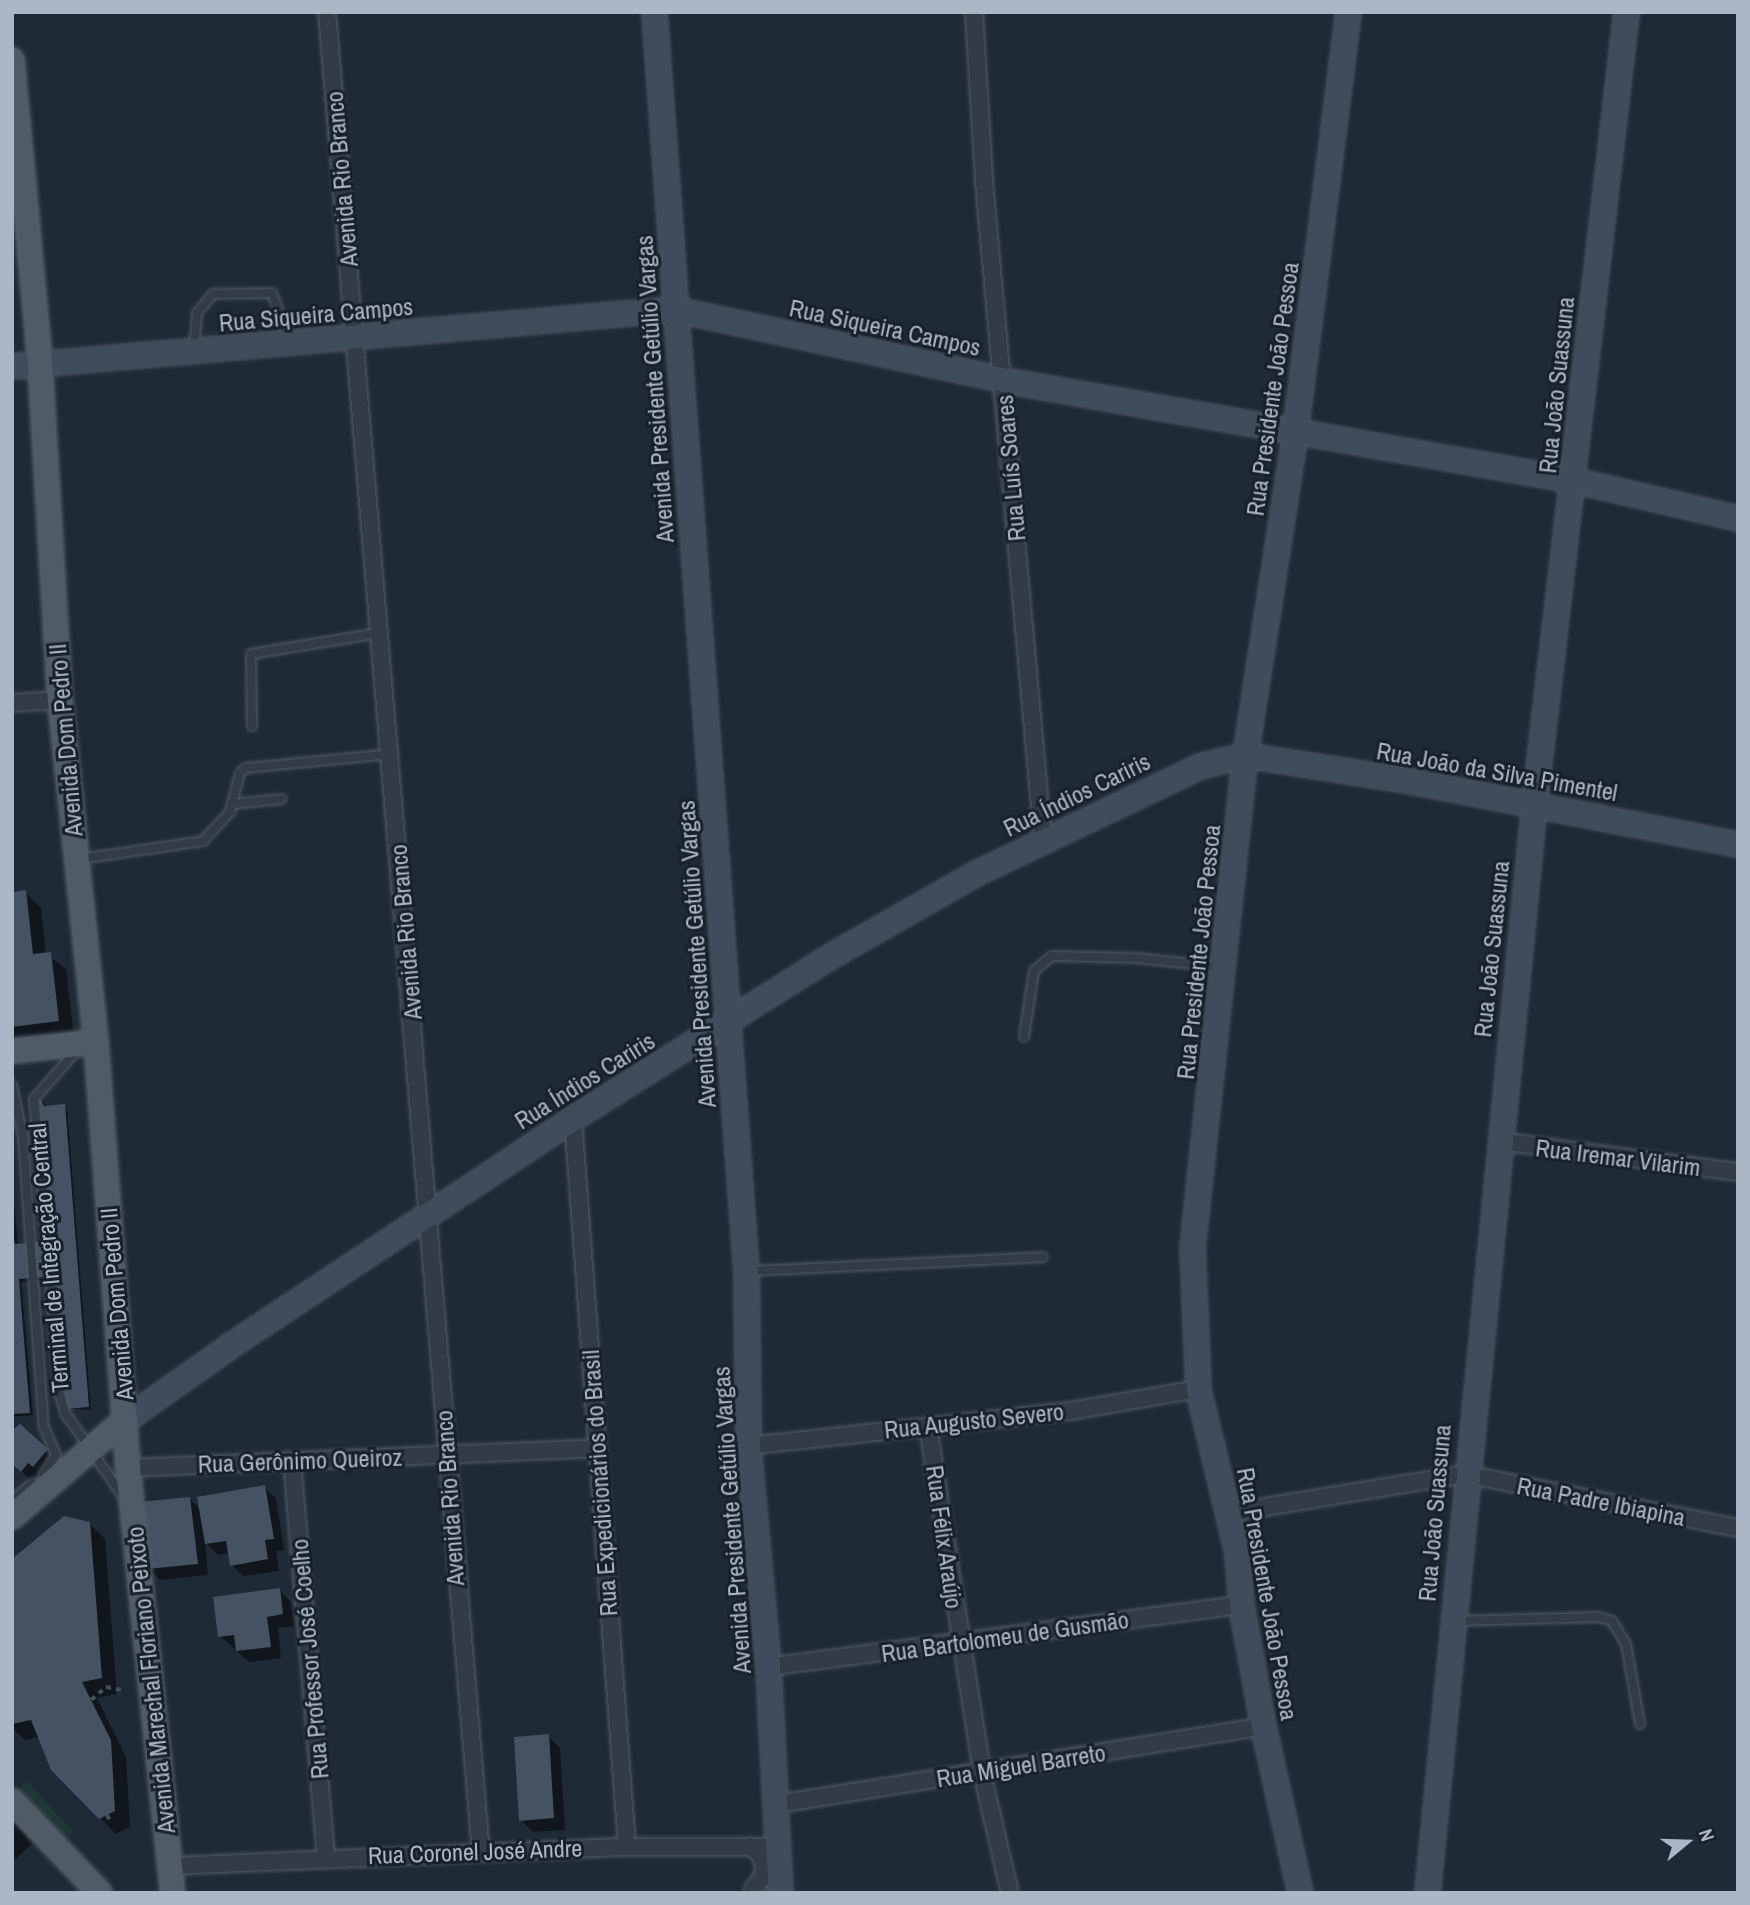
<!DOCTYPE html>
<meta charset="utf-8">
<style>
body{margin:0}
#map{position:relative;width:1750px;height:1905px;overflow:hidden;background:#1e2a36;font-family:"Archivo Narrow",sans-serif}
div>[style]{position:absolute}
[style*='--x']{left:calc(var(--x)*1px);top:calc(var(--y)*1px);width:calc(var(--w)*1px);rotate:calc(var(--a)*1deg)}
.green>*{inset:0;background:#203737}
.shadow>*{inset:0;background:#0007}
.building>*{inset:0;background:#445261}
.path>*{height:3.5px;margin-top:-1.75px;transform-origin:0;background:repeating-linear-gradient(90deg,#3d5455 0 5px,transparent 0 10px)}
.roads{filter:drop-shadow(0 0 2px #4f5a65) drop-shadow(0 0 2px #4f5a65)}
.lane>*{height:8px;margin:-4px;padding:0 4px;transform-origin:4px;border-radius:4px;background:#313c47}
.street>*{height:16px;margin:-8px;padding:0 8px;transform-origin:8px;border-radius:8px;background:#313c47}
.secondary>*{height:23px;margin:-11.5px;padding:0 11.5px;transform-origin:11.5px;border-radius:11.5px;background:#3f4c5a}
.primary>*{height:24px;margin:-12px;padding:0 12px;transform-origin:12px;border-radius:12px;background:#4f5b67}
span{translate:-50% -50%;white-space:nowrap;text-align:center;line-height:1.15;-webkit-text-stroke:6px #17212b;paint-order:stroke}
.street-label{font-size:24px;color:#abb7c4}
.frame{position:absolute;inset:0;border:14px solid #abb7c4;pointer-events:none}
.north{position:absolute;left:1652px;top:1807px;width:70px;height:70px;-webkit-text-stroke:5px #17212b;paint-order:stroke;rotate:71deg;font-size:19px;font-weight:700;line-height:28px;text-align:center;color:#abb7c4}
.north::after{content:'';display:block;margin:auto;width:24px;height:32px;background:#abb7c4;clip-path:polygon(50% 0,100% 100%,50% 72%,0 100%)}
</style>
<div id="map">
<div class="green">
<i style="clip-path:polygon(27px 1781px,73px 1831px,65px 1839px,19px 1789px)"></i>
</div>
<div class="shadow">
<i style="clip-path:polygon(25px 892px,41px 908px,46px 954px,66px 969px,74px 1037px,12px 1044px,12px 893px)"></i>
<i style="clip-path:polygon(43px 1099px,46px 1107px,67px 1109px,91px 1410px,68px 1408px,58px 1279px,21px 1282px,33px 1415px,12px 1417px,12px 1178px,18px 1246px,53px 1243px)"></i>
<i style="clip-path:polygon(20px 1427px,59px 1462px,33px 1482px,12px 1463px)"></i>
<i style="clip-path:polygon(264px 1487px,276px 1499px,284px 1550px,276px 1551px,279px 1571px,243px 1576px,232px 1565px,230px 1553px,218px 1555px,205px 1541px,208px 1575px,160px 1580px,148px 1568px,190px 1499px,201px 1510px)"></i>
<i style="clip-path:polygon(89px 1523px,105px 1539px,117px 1694px,97px 1698px,126px 1757px,130px 1827px,116px 1834px,52px 1769px,39px 1737px,25px 1740px,12px 1728px,12px 1562px)"></i>
<i style="clip-path:polygon(279px 1590px,291px 1602px,294px 1626px,278px 1628px,281px 1658px,249px 1662px,220px 1636px)"></i>
<i style="clip-path:polygon(548px 1736px,560px 1748px,565px 1830px,533px 1832px,521px 1820px)"></i>
<i style="clip-path:polygon(12px 1820px,33px 1843px,12px 1862px)"></i>
</div>
<div class="building">
<i style="clip-path:polygon(26px 890px,33px 954px,51px 952px,59px 1021px,12px 1027px,12px 892px)"></i>
<i style="clip-path:polygon(39px 1097px,44px 1106px,65px 1104px,89px 1407px,66px 1409px,56px 1276px,19px 1279px,30px 1413px,12px 1414px,12px 1230px,15px 1244px,51px 1241px)"></i>
<i style="clip-path:polygon(20px 1424px,48px 1449px,33px 1467px,28px 1463px,21px 1472px,12px 1464px,12px 1430px)"></i>
<i style="clip-path:polygon(265px 1485px,274px 1539px,265px 1540px,268px 1559px,230px 1566px,226px 1541px,205px 1544px,197px 1497px)"></i>
<i style="clip-path:polygon(190px 1497px,198px 1564px,147px 1569px,139px 1502px)"></i>
<i style="clip-path:polygon(64px 1516px,90px 1522px,102px 1678px,82px 1682px,111px 1740px,115px 1811px,99px 1819px,51px 1770px,31px 1720px,12px 1724px,12px 1559px)"></i>
<i style="clip-path:polygon(280px 1588px,283px 1614px,267px 1617px,271px 1647px,236px 1651px,234px 1635px,218px 1637px,213px 1597px)"></i>
<i style="clip-path:polygon(549px 1734px,554px 1818px,519px 1821px,514px 1737px)"></i>
</div>
<div class="path">
<i style="--x:91;--y:1700;--w:20;--a:-41"></i>
<i style="--x:106;--y:1687;--w:17;--a:10"></i>
<i style="--x:107;--y:1815;--w:8;--a:60"></i>
</div>
<div class="roads">
<div class="lane">
<i style="--x:194;--y:349;--w:36;--a:-85"></i>
<i style="--x:197;--y:313;--w:25;--a:-50"></i>
<i style="--x:213;--y:294;--w:59;--a:-1"></i>
<i style="--x:272;--y:293;--w:50;--a:70.1"></i>
<i style="--x:252;--y:726;--w:72;--a:-90.8"></i>
<i style="--x:251;--y:654;--w:130;--a:-9.3"></i>
<i style="--x:232;--y:804;--w:50;--a:-5.7"></i>
<i style="--x:80;--y:859;--w:124;--a:-8.3"></i>
<i style="--x:203;--y:841;--w:40;--a:-47"></i>
<i style="--x:230;--y:812;--w:40;--a:-75.6"></i>
<i style="--x:240;--y:773;--w:8;--a:-40"></i>
<i style="--x:246;--y:768;--w:146;--a:-5.5"></i>
<i style="--x:1024;--y:1037;--w:67;--a:-81.4"></i>
<i style="--x:1034;--y:971;--w:23;--a:-40"></i>
<i style="--x:1052;--y:956;--w:84;--a:1.4"></i>
<i style="--x:1136;--y:958;--w:85;--a:6"></i>
<i style="--x:77;--y:1050;--w:65;--a:131.3"></i>
<i style="--x:34;--y:1099;--w:297;--a:85"></i>
<i style="--x:60;--y:1395;--w:19;--a:74"></i>
<i style="--x:65;--y:1413;--w:103;--a:55.2"></i>
<i style="--x:12;--y:1085;--w:53;--a:78.1"></i>
<i style="--x:23;--y:1137;--w:291;--a:85.9"></i>
<i style="--x:44;--y:1427;--w:30;--a:67"></i>
<i style="--x:56;--y:1455;--w:24;--a:123"></i>
<i style="--x:749;--y:1271;--w:294;--a:-2.7"></i>
<i style="--x:12;--y:1500;--w:27;--a:-39"></i>
<i style="--x:1455;--y:1621;--w:144;--a:-1.6"></i>
<i style="--x:1599;--y:1617;--w:14;--a:17"></i>
<i style="--x:1612;--y:1621;--w:27;--a:59"></i>
<i style="--x:1626;--y:1644;--w:81;--a:80.1"></i>
</div>
<div class="street">
<i style="--x:327;--y:12;--w:1847;--a:85.22"></i>
<i style="--x:974;--y:12;--w:169;--a:86.6"></i>
<i style="--x:984;--y:181;--w:662;--a:84.88"></i>
<i style="--x:12;--y:703;--w:48;--a:-3.6"></i>
<i style="--x:573;--y:1118;--w:731;--a:85.76"></i>
<i style="--x:1499;--y:1141;--w:241;--a:7.4"></i>
<i style="--x:928;--y:1427;--w:350;--a:81.1"></i>
<i style="--x:982;--y:1773;--w:123;--a:76.9"></i>
<i style="--x:748;--y:1446;--w:324;--a:-6.2"></i>
<i style="--x:1070;--y:1411;--w:130;--a:-9.8"></i>
<i style="--x:292;--y:1461;--w:397;--a:85.1"></i>
<i style="--x:128;--y:1468;--w:469;--a:-2.4"></i>
<i style="--x:1228;--y:1513;--w:240;--a:-9.3"></i>
<i style="--x:1465;--y:1474;--w:278;--a:11.2"></i>
<i style="--x:768;--y:1667;--w:477;--a:-7.5"></i>
<i style="--x:778;--y:1804;--w:491;--a:-9.1"></i>
<i style="--x:750;--y:1846;--w:13;--a:39"></i>
<i style="--x:760;--y:1854;--w:12;--a:70"></i>
<i style="--x:764;--y:1865;--w:12;--a:95"></i>
<i style="--x:763;--y:1877;--w:16;--a:130"></i>
<i style="--x:170;--y:1866;--w:457;--a:-2.4"></i>
<i style="--x:627;--y:1847;--w:154;--a:0"></i>
</div>
<div class="secondary">
<i style="--x:654;--y:12;--w:1262;--a:85.82"></i>
<i style="--x:746;--y:1271;--w:175;--a:89.3"></i>
<i style="--x:748;--y:1446;--w:222;--a:84.8"></i>
<i style="--x:768;--y:1667;--w:226;--a:87"></i>
<i style="--x:12;--y:366;--w:664;--a:-4.92"></i>
<i style="--x:674;--y:309;--w:338;--a:12.1"></i>
<i style="--x:1004;--y:380;--w:578;--a:9.97"></i>
<i style="--x:1573;--y:480;--w:169;--a:13"></i>
<i style="--x:126;--y:1419;--w:126;--a:-35.3"></i>
<i style="--x:229;--y:1346;--w:413;--a:-33.5"></i>
<i style="--x:573;--y:1118;--w:312;--a:-32.2"></i>
<i style="--x:837;--y:952;--w:160;--a:-29.6"></i>
<i style="--x:976;--y:873;--w:247;--a:-25.6"></i>
<i style="--x:1199;--y:766;--w:47;--a:-13.4"></i>
<i style="--x:1245;--y:755;--w:157;--a:8.8"></i>
<i style="--x:1400;--y:779;--w:344;--a:10.9"></i>
<i style="--x:1300;--y:1893;--w:171;--a:-102.5"></i>
<i style="--x:1263;--y:1726;--w:123;--a:-100.3"></i>
<i style="--x:1241;--y:1605;--w:53;--a:-94.3"></i>
<i style="--x:1237;--y:1552;--w:168;--a:-103.5"></i>
<i style="--x:1198;--y:1389;--w:141;--a:-92.4"></i>
<i style="--x:1192;--y:1248;--w:496;--a:-83.9"></i>
<i style="--x:1245;--y:755;--w:328;--a:-81.2"></i>
<i style="--x:1295;--y:431;--w:422;--a:-82.8"></i>
<i style="--x:1427;--y:1893;--w:1094;--a:-84.39"></i>
<i style="--x:1534;--y:804;--w:797;--a:-83.37"></i>
</div>
<div class="primary">
<i style="--x:12;--y:60;--w:305;--a:84.7"></i>
<i style="--x:40;--y:364;--w:337;--a:86.6"></i>
<i style="--x:60;--y:700;--w:344;--a:84"></i>
<i style="--x:96;--y:1042;--w:427;--a:85.7"></i>
<i style="--x:128;--y:1468;--w:427;--a:84"></i>
<i style="--x:12;--y:1051;--w:84;--a:-6.1"></i>
<i style="--x:12;--y:1517;--w:150;--a:-40.7"></i>
<i style="--x:12;--y:1801;--w:127;--a:46.3"></i>
</div>
</div>
<div class="street-label">
<span style="left:342px;top:179px;rotate:-95deg">Avenida Rio Branco</span>
<span style="left:316px;top:315px;rotate:-5deg">Rua Siqueira Campos</span>
<span style="left:885px;top:328px;rotate:12deg">Rua Siqueira Campos</span>
<span style="left:1557px;top:385px;rotate:-84deg">Rua João Suassuna</span>
<span style="left:655px;top:389px;rotate:-94deg">Avenida Presidente Getúlio Vargas</span>
<span style="left:1273px;top:389px;rotate:-82deg">Rua Presidente João Pessoa</span>
<span style="left:1011px;top:468px;rotate:-95deg">Rua Luís Soares</span>
<span style="left:66px;top:740px;rotate:-95deg">Avenida Dom Pedro II</span>
<span style="left:1497px;top:772px;rotate:10deg">Rua João da Silva Pimentel</span>
<span style="left:1077px;top:795px;rotate:-26deg">Rua Índios Cariris</span>
<span style="left:406px;top:932px;rotate:-95deg">Avenida Rio Branco</span>
<span style="left:1492px;top:949px;rotate:-84deg">Rua João Suassuna</span>
<span style="left:1199px;top:952px;rotate:-84deg">Rua Presidente João Pessoa</span>
<span style="left:697px;top:954px;rotate:-94deg">Avenida Presidente Getúlio Vargas</span>
<span style="left:585px;top:1081px;rotate:-32deg">Rua Índios Cariris</span>
<span style="left:1618px;top:1158px;rotate:7deg">Rua Iremar Vilarim</span>
<span style="left:49px;top:1258px;rotate:-95deg">Terminal de Integração Central</span>
<span style="left:117px;top:1304px;rotate:-95deg">Avenida Dom Pedro II</span>
<span style="left:974px;top:1421px;rotate:-6deg">Rua Augusto Severo</span>
<span style="left:300px;top:1461px;rotate:-2deg">Rua Gerônimo Queiroz</span>
<span style="left:600px;top:1483px;rotate:-94deg">Rua Expedicionários do Brasil</span>
<span style="left:450px;top:1498px;rotate:-94deg">Avenida Rio Branco</span>
<span style="left:1601px;top:1502px;rotate:11deg">Rua Padre Ibiapina</span>
<span style="left:1435px;top:1513px;rotate:-85deg">Rua João Suassuna</span>
<span style="left:732px;top:1520px;rotate:-94deg">Avenida Presidente Getúlio Vargas</span>
<span style="left:944px;top:1537px;rotate:82deg">Rua Félix Araújo</span>
<span style="left:1267px;top:1594px;rotate:80deg">Rua Presidente João Pessoa</span>
<span style="left:1005px;top:1637px;rotate:-8deg">Rua Bartolomeu de Gusmão</span>
<span style="left:310px;top:1659px;rotate:-95deg">Rua Professor José Coelho</span>
<span style="left:151px;top:1680px;rotate:-96deg">Avenida Marechal Floriano Peixoto</span>
<span style="left:1021px;top:1766px;rotate:-9deg">Rua Miguel Barreto</span>
<span style="left:475px;top:1852px;rotate:-2deg">Rua Coronel José Andre</span>
</div>
<div class="frame"></div>
<div class="north">N</div>
</div>
